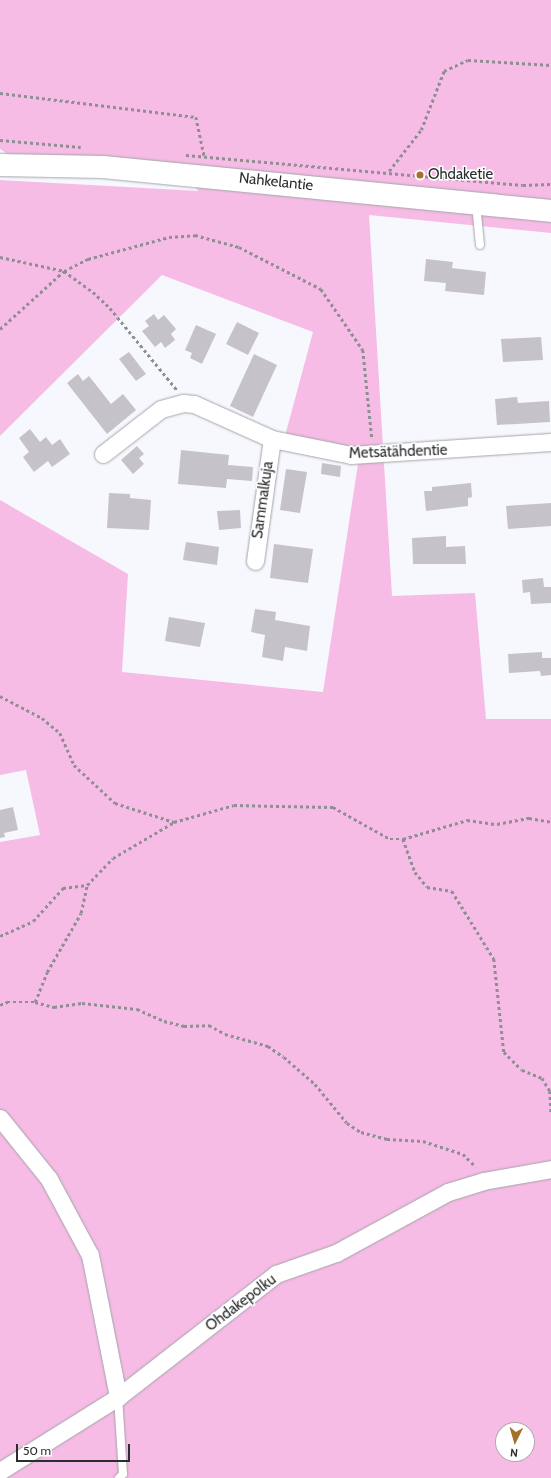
<!DOCTYPE html>
<meta charset="utf-8">
<style>
body{margin:0}
#map{position:relative;width:551px;height:1478px;overflow:hidden;background:#f7f8fd;font-family:Cabin,sans-serif}
div>[style]{position:absolute}
[style*='--x']{left:calc(var(--x)*1px);top:calc(var(--y)*1px);width:calc(var(--w)*1px);rotate:calc(var(--a)*1deg)}
.green>*{inset:0;background:#f7bce6}
.building>*{inset:0;background:#c5c3c8}
.path>*{height:2.5px;margin-top:-1.25px;transform-origin:0;background:repeating-linear-gradient(90deg,#8e8f92 0 3px,transparent 0 6px)}
.roads{filter:drop-shadow(0 0 1px #a4a5aa) drop-shadow(0 0 1px #a4a5aa)}
.lane>*{height:8px;margin:-4px;padding:0 4px;transform-origin:4px;border-radius:4px;background:#fff}
.street>*{height:17px;margin:-8.5px;padding:0 8.5px;transform-origin:8.5px;border-radius:8.5px;background:#fff}
.secondary>*{height:22px;margin:-11px;padding:0 11px;transform-origin:11px;border-radius:11px;background:#fff}
.dots>*{width:11px;height:11px;translate:-50% -50%;box-sizing:border-box;border:2px solid #fff;border-radius:50%}
span{translate:-50% -50%;white-space:nowrap;text-align:center;line-height:1.15;-webkit-text-stroke:3px #fff;paint-order:stroke}
.poi-label{font-size:15px;color:#2c2d2f}
.left{translate:0 -50%;text-align:left}
.street-label{font-size:15px;color:#2c2d2f}
.north{position:absolute;left:495px;top:1422px;width:40px;height:40px;box-sizing:border-box;background:#fff;border:1px solid #ababac;border-radius:50%;rotate:185deg;font-size:11px;font-weight:700;line-height:16px;text-align:center;color:#2c2d2f}
.north::after{content:'';display:block;margin:auto;width:14px;height:18px;background:#a37128;clip-path:polygon(50% 0,100% 100%,50% 72%,0 100%)}
.scale{position:absolute;left:16px;top:1444px;width:114px;height:18px;box-sizing:border-box;border:2px solid #2c2d2f;border-top:0;padding-left:5px;font-size:12px;line-height:14px;white-space:nowrap;color:#2c2d2f;-webkit-text-stroke:3px #fff;paint-order:stroke}
</style>
<div id="map">
<div class="green">
<i style="clip-path:polygon(evenodd,0 0,551px 0,551px 233px,369px 215px,392px 596px,475px 593px,486px 719px,551px 719px,551px 1478px,0 1478px,0 842px,40px 835px,26px 770px,0 775px,0 500px,128px 574px,122px 672px,323px 692px,360px 451px,285px 436px,313px 332px,162px 275px,0 436px,0 180px,199px 191px,171px 165px,12px 157px,0 149px,0 0,503px 1430px,527px 1430px,527px 1454px,503px 1454px,503px 1430px)"></i>
</div>
<div class="building">
<i style="clip-path:polygon(426px 259px,453px 262px,452px 268px,486px 272px,484px 295px,445px 291px,446px 283px,424px 281px)"></i>
<i style="clip-path:polygon(154px 314px,158px 320px,164px 315px,176px 329px,171px 334px,175px 340px,165px 348px,161px 342px,155px 347px,142px 331px,149px 326px,145px 321px)"></i>
<i style="clip-path:polygon(237px 322px,259px 333px,248px 355px,226px 344px)"></i>
<i style="clip-path:polygon(196px 325px,216px 334px,202px 364px,190px 358px,192px 353px,185px 350px)"></i>
<i style="clip-path:polygon(541px 337px,543px 360px,503px 362px,501px 339px)"></i>
<i style="clip-path:polygon(129px 352px,146px 374px,136px 381px,119px 359px)"></i>
<i style="clip-path:polygon(254px 354px,277px 365px,253px 417px,230px 406px)"></i>
<i style="clip-path:polygon(78px 374px,83px 381px,89px 376px,111px 404px,123px 394px,136px 410px,107px 434px,67px 383px)"></i>
<i style="clip-path:polygon(517px 397px,518px 403px,549px 401px,550px 422px,497px 425px,495px 399px)"></i>
<i style="clip-path:polygon(30px 429px,40px 442px,46px 437px,52px 445px,60px 439px,70px 454px,52px 467px,48px 461px,34px 472px,23px 457px,29px 452px,19px 438px)"></i>
<i style="clip-path:polygon(137px 446px,144px 454px,139px 458px,144px 464px,133px 474px,121px 460px)"></i>
<i style="clip-path:polygon(181px 450px,229px 455px,228px 465px,253px 467px,252px 481px,227px 479px,226px 488px,178px 484px)"></i>
<i style="clip-path:polygon(322px 463px,341px 466px,340px 477px,321px 474px)"></i>
<i style="clip-path:polygon(286px 469px,307px 472px,300px 513px,280px 510px)"></i>
<i style="clip-path:polygon(471px 483px,472px 497px,468px 498px,468px 506px,426px 511px,424px 491px,432px 491px,432px 487px)"></i>
<i style="clip-path:polygon(109px 493px,130px 494px,130px 498px,151px 500px,149px 530px,107px 528px)"></i>
<i style="clip-path:polygon(551px 503px,551px 526px,508px 529px,506px 506px)"></i>
<i style="clip-path:polygon(240px 510px,241px 528px,219px 530px,217px 511px)"></i>
<i style="clip-path:polygon(446px 536px,446px 547px,465px 546px,466px 564px,413px 564px,412px 538px)"></i>
<i style="clip-path:polygon(186px 542px,219px 547px,217px 565px,183px 560px)"></i>
<i style="clip-path:polygon(274px 544px,313px 549px,308px 583px,270px 578px)"></i>
<i style="clip-path:polygon(543px 578px,544px 587px,551px 587px,551px 603px,531px 604px,530px 592px,523px 593px,522px 580px)"></i>
<i style="clip-path:polygon(255px 609px,276px 612px,275px 620px,310px 626px,307px 651px,285px 647px,283px 661px,262px 657px,265px 635px,251px 632px)"></i>
<i style="clip-path:polygon(169px 617px,205px 623px,200px 647px,165px 641px)"></i>
<i style="clip-path:polygon(542px 652px,542px 658px,551px 658px,551px 675px,541px 676px,540px 671px,509px 673px,508px 654px)"></i>
<i style="clip-path:polygon(13px 807px,18px 830px,4px 833px,5px 837px,0 838px,0 810px)"></i>
</div>
<div class="path">
<i style="--x:0;--y:93;--w:197;--a:7"></i>
<i style="--x:196;--y:117;--w:40;--a:78"></i>
<i style="--x:0;--y:140;--w:81;--a:4.9"></i>
<i style="--x:186;--y:155;--w:338;--a:5.1"></i>
<i style="--x:523;--y:185;--w:28;--a:-2"></i>
<i style="--x:389;--y:171;--w:52;--a:-52"></i>
<i style="--x:421;--y:130;--w:63;--a:-68.7"></i>
<i style="--x:444;--y:71;--w:26;--a:-25"></i>
<i style="--x:468;--y:60;--w:83;--a:3.4"></i>
<i style="--x:0;--y:257;--w:66;--a:12.3"></i>
<i style="--x:64;--y:271;--w:27;--a:-27"></i>
<i style="--x:88;--y:259;--w:84;--a:-15.2"></i>
<i style="--x:169;--y:237;--w:26;--a:-4"></i>
<i style="--x:195;--y:235;--w:46;--a:15.3"></i>
<i style="--x:239;--y:247;--w:92;--a:27.1"></i>
<i style="--x:321;--y:289;--w:74;--a:55.5"></i>
<i style="--x:363;--y:350;--w:89;--a:84.2"></i>
<i style="--x:0;--y:329;--w:86;--a:-42.2"></i>
<i style="--x:64;--y:271;--w:36;--a:36"></i>
<i style="--x:93;--y:292;--w:23;--a:43"></i>
<i style="--x:110;--y:308;--w:106;--a:50.7"></i>
<i style="--x:0;--y:696;--w:47;--a:27.6"></i>
<i style="--x:42;--y:718;--w:23;--a:40"></i>
<i style="--x:60;--y:733;--w:35;--a:66"></i>
<i style="--x:74;--y:765;--w:56;--a:42.8"></i>
<i style="--x:115;--y:803;--w:62;--a:17.9"></i>
<i style="--x:403;--y:839;--w:35;--a:70"></i>
<i style="--x:415;--y:872;--w:19;--a:51"></i>
<i style="--x:427;--y:887;--w:25;--a:9"></i>
<i style="--x:452;--y:891;--w:80;--a:58.3"></i>
<i style="--x:494;--y:959;--w:94;--a:83.9"></i>
<i style="--x:504;--y:1052;--w:25;--a:45"></i>
<i style="--x:522;--y:1070;--w:22;--a:22"></i>
<i style="--x:542;--y:1078;--w:15;--a:58"></i>
<i style="--x:550;--y:1091;--w:21;--a:87"></i>
<i style="--x:0;--y:936;--w:36;--a:-24"></i>
<i style="--x:33;--y:921;--w:45;--a:-47.7"></i>
<i style="--x:63;--y:888;--w:24;--a:-7"></i>
<i style="--x:87;--y:885;--w:37;--a:-46"></i>
<i style="--x:113;--y:858;--w:71;--a:-30.5"></i>
<i style="--x:174;--y:822;--w:62;--a:-15.8"></i>
<i style="--x:234;--y:805;--w:99;--a:1.2"></i>
<i style="--x:333;--y:807;--w:65;--a:29.3"></i>
<i style="--x:390;--y:839;--w:13;--a:0"></i>
<i style="--x:403;--y:839;--w:67;--a:-16.5"></i>
<i style="--x:467;--y:820;--w:30;--a:8"></i>
<i style="--x:497;--y:824;--w:33;--a:-11"></i>
<i style="--x:529;--y:818;--w:22;--a:10"></i>
<i style="--x:35;--y:1002;--w:32;--a:-68"></i>
<i style="--x:47;--y:972;--w:68;--a:-60"></i>
<i style="--x:81;--y:913;--w:29;--a:-78"></i>
<i style="--x:0;--y:1005;--w:8;--a:-23"></i>
<i style="--x:7;--y:1002;--w:28;--a:0"></i>
<i style="--x:35;--y:1002;--w:20;--a:15"></i>
<i style="--x:54;--y:1007;--w:28;--a:-8"></i>
<i style="--x:82;--y:1003;--w:55;--a:6.2"></i>
<i style="--x:137;--y:1009;--w:30;--a:24"></i>
<i style="--x:164;--y:1021;--w:21;--a:14"></i>
<i style="--x:184;--y:1026;--w:25;--a:-2"></i>
<i style="--x:209;--y:1025;--w:18;--a:29"></i>
<i style="--x:225;--y:1034;--w:45;--a:15.6"></i>
<i style="--x:268;--y:1046;--w:19;--a:35"></i>
<i style="--x:284;--y:1057;--w:41;--a:41.1"></i>
<i style="--x:315;--y:1084;--w:50;--a:50.6"></i>
<i style="--x:347;--y:1123;--w:17;--a:33"></i>
<i style="--x:361;--y:1132;--w:27;--a:15"></i>
<i style="--x:387;--y:1139;--w:36;--a:3"></i>
<i style="--x:423;--y:1141;--w:42;--a:18"></i>
<i style="--x:463;--y:1154;--w:18;--a:45"></i>
</div>
<div class="roads">
<div class="lane">
<i style="--x:476;--y:204;--w:41;--a:84.4"></i>
<i style="--x:118;--y:1397;--w:77;--a:86.3"></i>
<i style="--x:123;--y:1474;--w:6;--a:135"></i>
</div>
<div class="street">
<i style="--x:103;--y:454;--w:73;--a:-37.8"></i>
<i style="--x:161;--y:409;--w:23;--a:-15"></i>
<i style="--x:183;--y:403;--w:11;--a:5"></i>
<i style="--x:194;--y:404;--w:85;--a:24.2"></i>
<i style="--x:272;--y:439;--w:81;--a:11.4"></i>
<i style="--x:351;--y:455;--w:200;--a:-3.7"></i>
<i style="--x:255;--y:561;--w:123;--a:-82.1"></i>
<i style="--x:0;--y:1118;--w:78;--a:51.2"></i>
<i style="--x:49;--y:1179;--w:86;--a:61.7"></i>
<i style="--x:90;--y:1255;--w:145;--a:78.8"></i>
<i style="--x:0;--y:1471;--w:139;--a:-32.1"></i>
<i style="--x:118;--y:1397;--w:200;--a:-37.9"></i>
<i style="--x:276;--y:1274;--w:64;--a:-19.3"></i>
<i style="--x:336;--y:1253;--w:128;--a:-28.6"></i>
<i style="--x:448;--y:1192;--w:37;--a:-17"></i>
<i style="--x:483;--y:1181;--w:69;--a:-10"></i>
</div>
<div class="secondary">
<i style="--x:0;--y:165;--w:103;--a:1.1"></i>
<i style="--x:103;--y:167;--w:450;--a:5.6"></i>
</div>
</div>
<div class="dots">
<i style="left:420px;top:175px;background:#a37128"></i>
</div>
<div class="poi-label">
<span class="left" style="left:428px;top:175px">Ohdaketie</span>
</div>
<div class="street-label">
<span style="left:276px;top:182px;rotate:6deg">Nahkelantie</span>
<span style="left:398px;top:452px;rotate:-2deg">Metsätähdentie</span>
<span style="left:263px;top:500px;rotate:-82deg">Sammalkuja</span>
<span style="left:241px;top:1303px;rotate:-37deg">Ohdakepolku</span>
</div>
<div class="north">N</div>
<div class="scale">50 m</div>
</div>
